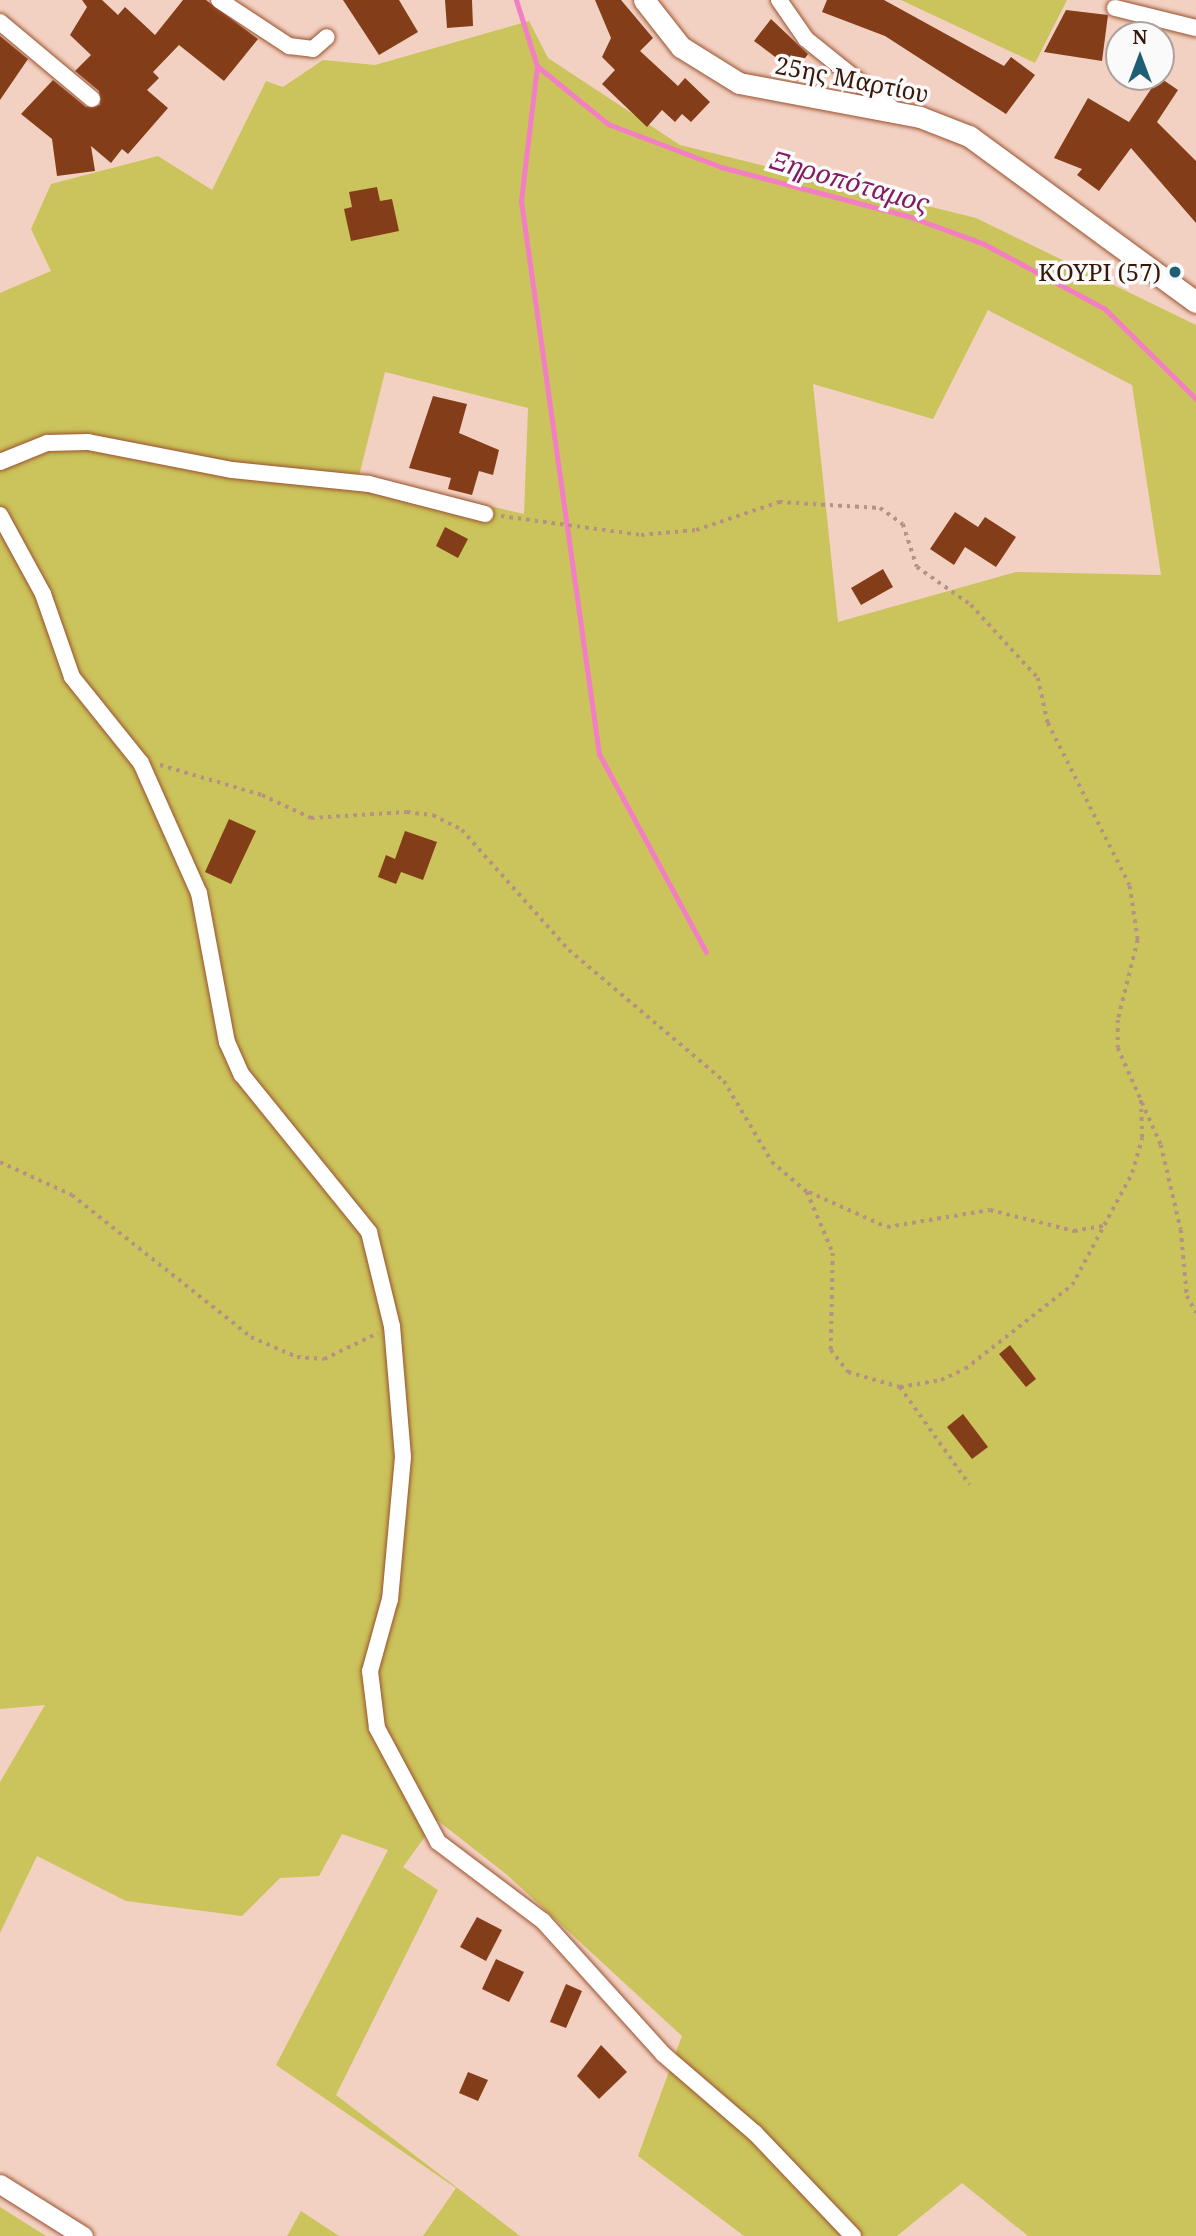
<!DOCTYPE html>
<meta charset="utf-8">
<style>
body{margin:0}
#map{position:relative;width:1196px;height:2236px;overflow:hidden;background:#f3d1c2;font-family:"Noto Serif",serif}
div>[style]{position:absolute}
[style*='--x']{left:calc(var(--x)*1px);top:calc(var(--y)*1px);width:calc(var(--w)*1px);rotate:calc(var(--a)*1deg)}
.green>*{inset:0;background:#cbc35b}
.stream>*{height:5px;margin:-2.5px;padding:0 2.5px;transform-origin:2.5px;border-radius:2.5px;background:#f37ec4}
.building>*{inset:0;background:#843d19}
.path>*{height:3.5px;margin-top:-1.75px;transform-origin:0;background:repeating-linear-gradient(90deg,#b49385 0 3.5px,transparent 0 8.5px)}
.roads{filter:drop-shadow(0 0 2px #9a512e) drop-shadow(0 0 2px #9a512e)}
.minor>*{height:16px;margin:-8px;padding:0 8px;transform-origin:8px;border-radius:8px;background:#fff}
.tertiary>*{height:19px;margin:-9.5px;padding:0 9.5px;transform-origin:9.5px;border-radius:9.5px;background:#fff}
.secondary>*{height:21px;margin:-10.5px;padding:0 10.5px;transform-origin:10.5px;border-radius:10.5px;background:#fff}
.dots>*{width:19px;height:19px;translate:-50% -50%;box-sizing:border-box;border:4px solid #fafafa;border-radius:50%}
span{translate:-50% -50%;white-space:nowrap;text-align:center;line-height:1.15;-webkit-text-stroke:7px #fafafa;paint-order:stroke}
.street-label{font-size:24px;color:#37180a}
.poi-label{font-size:24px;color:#37180a}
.right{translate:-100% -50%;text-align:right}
.water-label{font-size:26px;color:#831b61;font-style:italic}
.north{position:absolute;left:1105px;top:21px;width:70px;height:70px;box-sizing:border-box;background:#fafafa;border:2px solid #aca09a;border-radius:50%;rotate:0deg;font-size:19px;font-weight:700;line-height:28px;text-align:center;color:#37180a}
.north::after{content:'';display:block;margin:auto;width:24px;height:32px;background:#1f5f75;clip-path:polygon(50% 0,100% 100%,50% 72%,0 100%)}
</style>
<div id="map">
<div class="green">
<i style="clip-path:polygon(901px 0,1067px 0,1035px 63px)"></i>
<i style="clip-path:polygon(evenodd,529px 21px,548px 58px,680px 145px,976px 218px,1196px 325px,1196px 2236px,1028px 2236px,962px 2183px,897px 2236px,744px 2236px,638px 2156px,682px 2036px,506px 1874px,437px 1820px,403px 1867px,438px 1890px,336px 2095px,520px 2236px,423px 2236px,456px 2188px,276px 2065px,388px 1850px,342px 1834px,319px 1876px,280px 1878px,242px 1916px,126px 1901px,37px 1856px,0 1933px,0 1782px,45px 1705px,0 1709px,0 293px,51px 271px,31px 229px,51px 184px,158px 156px,212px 190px,266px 81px,283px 87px,323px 60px,375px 65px,529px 21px,988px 310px,1132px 385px,1161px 575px,1016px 572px,838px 622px,813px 384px,933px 419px,988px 310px,529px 21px,385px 372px,528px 408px,524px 514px,359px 476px,385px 372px)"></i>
<i style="clip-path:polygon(0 2207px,46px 2236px,0 2236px)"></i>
<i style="clip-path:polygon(301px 2211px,339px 2236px,287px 2236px)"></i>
</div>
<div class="stream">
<i style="--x:516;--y:0;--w:69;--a:72.3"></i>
<i style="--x:537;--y:66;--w:92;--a:39.2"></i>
<i style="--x:608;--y:124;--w:121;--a:20.8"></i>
<i style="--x:721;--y:167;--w:193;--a:14.7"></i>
<i style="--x:908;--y:216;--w:81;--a:20.2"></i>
<i style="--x:984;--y:244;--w:137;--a:28.2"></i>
<i style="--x:1105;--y:309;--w:128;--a:44.7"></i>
<i style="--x:537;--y:66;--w:136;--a:96.8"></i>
<i style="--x:521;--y:201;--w:558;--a:81.97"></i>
<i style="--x:599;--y:754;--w:225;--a:61.6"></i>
</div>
<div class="building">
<i style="clip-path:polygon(82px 0,102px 0,118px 15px,125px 7px,155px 35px,183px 0,206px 0,258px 39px,224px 81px,179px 45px,153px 72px,159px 78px,147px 90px,168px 108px,128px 154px,122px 149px,111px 163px,91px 146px,95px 171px,57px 176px,52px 139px,21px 114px,53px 80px,86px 107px,100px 105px,99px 91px,75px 71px,91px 55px,70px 35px,87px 7px)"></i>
<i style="clip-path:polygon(343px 0,399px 0,418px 32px,379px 55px)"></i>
<i style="clip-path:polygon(445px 0,472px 0,473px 26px,447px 28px)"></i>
<i style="clip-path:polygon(595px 0,621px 0,653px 38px,640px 51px,678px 86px,685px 78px,710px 102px,691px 122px,682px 114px,675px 122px,662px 110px,647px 127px,602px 84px,615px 70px,602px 57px,611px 38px)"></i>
<i style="clip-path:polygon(827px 0,884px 0,1004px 66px,1011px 57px,1035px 75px,1006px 114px,885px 36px,822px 12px)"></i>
<i style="clip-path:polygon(1066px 10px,1108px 15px,1102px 61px,1044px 52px)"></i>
<i style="clip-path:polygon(771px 19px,808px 54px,795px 72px,754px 41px)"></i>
<i style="clip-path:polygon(0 36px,28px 59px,0 100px)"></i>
<i style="clip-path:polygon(1159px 77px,1178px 90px,1157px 122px,1196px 161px,1196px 223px,1131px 148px,1099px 191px,1077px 175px,1082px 169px,1054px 158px,1088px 98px,1129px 122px)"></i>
<i style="clip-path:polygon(377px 187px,380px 201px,392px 199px,399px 231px,351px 241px,344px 209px,352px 207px,349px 192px)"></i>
<i style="clip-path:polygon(433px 396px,467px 404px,459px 433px,499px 450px,493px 475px,479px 471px,472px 495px,448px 489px,451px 478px,409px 468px)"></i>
<i style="clip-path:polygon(955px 512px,978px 527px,985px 517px,1016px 537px,996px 567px,965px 547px,954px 565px,930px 549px)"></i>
<i style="clip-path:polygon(445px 527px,468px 539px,458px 558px,436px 546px)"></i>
<i style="clip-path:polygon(883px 569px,893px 587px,861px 605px,851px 588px)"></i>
<i style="clip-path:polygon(229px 819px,256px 831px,231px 884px,205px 872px)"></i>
<i style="clip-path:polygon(405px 831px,437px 842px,423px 880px,401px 872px,396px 884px,378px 877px,386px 855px,395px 859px)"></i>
<i style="clip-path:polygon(1010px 1345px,1036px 1379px,1026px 1387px,999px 1354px)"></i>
<i style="clip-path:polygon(963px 1414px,988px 1447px,972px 1459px,947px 1427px)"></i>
<i style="clip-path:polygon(477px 1917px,502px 1930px,486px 1961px,460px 1947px)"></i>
<i style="clip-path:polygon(496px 1959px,524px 1972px,509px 2002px,482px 1989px)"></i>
<i style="clip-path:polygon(566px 1984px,582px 1991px,566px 2028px,550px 2022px)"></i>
<i style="clip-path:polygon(601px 2045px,627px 2072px,599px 2099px,577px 2076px)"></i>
<i style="clip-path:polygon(468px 2072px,488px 2080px,478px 2101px,459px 2093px)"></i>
</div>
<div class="path">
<i style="--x:501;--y:516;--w:141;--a:7.7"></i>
<i style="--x:641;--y:535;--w:55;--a:-5.2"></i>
<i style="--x:696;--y:530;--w:88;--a:-18.6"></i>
<i style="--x:779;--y:502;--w:101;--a:3.4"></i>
<i style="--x:880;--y:508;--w:28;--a:35"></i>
<i style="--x:903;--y:524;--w:45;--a:72"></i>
<i style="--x:917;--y:567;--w:66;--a:35.1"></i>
<i style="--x:971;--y:605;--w:99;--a:47.5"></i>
<i style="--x:1038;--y:678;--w:46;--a:77.5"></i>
<i style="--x:1048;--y:723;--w:182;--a:63.3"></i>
<i style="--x:1130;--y:886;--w:55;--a:81.6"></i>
<i style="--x:1138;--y:940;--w:82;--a:104"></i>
<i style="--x:1118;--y:1020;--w:28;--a:90"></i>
<i style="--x:1118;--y:1048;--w:106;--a:66.1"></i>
<i style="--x:1161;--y:1145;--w:87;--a:76.8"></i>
<i style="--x:1181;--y:1230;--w:66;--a:84.8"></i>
<i style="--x:1187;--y:1296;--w:19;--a:62"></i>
<i style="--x:160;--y:765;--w:106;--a:16.4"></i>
<i style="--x:262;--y:795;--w:54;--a:25.1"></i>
<i style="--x:311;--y:818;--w:96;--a:-3.6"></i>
<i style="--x:407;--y:812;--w:26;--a:7"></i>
<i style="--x:433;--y:815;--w:33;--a:27"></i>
<i style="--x:462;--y:830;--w:161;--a:48.3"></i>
<i style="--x:569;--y:950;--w:203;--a:40.2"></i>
<i style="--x:724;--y:1081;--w:94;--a:59.3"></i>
<i style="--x:772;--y:1162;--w:46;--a:40.6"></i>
<i style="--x:807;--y:1192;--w:66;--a:66.9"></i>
<i style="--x:833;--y:1253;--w:97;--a:91.2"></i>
<i style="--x:831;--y:1350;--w:28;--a:52"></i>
<i style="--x:848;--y:1372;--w:54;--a:16.1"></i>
<i style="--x:900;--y:1387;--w:42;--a:-9.7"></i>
<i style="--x:941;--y:1380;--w:26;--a:-25"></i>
<i style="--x:965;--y:1369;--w:136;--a:-38.1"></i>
<i style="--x:1072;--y:1285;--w:127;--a:-61.8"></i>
<i style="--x:1132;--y:1173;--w:36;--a:-74"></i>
<i style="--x:1142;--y:1138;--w:38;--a:-92"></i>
<i style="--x:0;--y:1162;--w:79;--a:24.6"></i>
<i style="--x:72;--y:1195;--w:228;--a:38.4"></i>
<i style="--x:251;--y:1337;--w:50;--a:23.5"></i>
<i style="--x:297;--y:1357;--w:27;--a:4"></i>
<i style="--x:324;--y:1359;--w:60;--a:-25.7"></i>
<i style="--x:809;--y:1192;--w:85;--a:24.2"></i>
<i style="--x:887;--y:1227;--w:104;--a:-9.4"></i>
<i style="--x:990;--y:1210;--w:87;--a:14"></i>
<i style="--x:1074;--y:1231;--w:34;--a:-10"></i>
<i style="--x:900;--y:1387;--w:120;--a:54.5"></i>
</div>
<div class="roads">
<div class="minor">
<i style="--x:219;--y:0;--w:84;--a:33.3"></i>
<i style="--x:289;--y:46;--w:24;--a:7"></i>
<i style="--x:313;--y:49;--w:18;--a:-41"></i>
<i style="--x:779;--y:0;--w:47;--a:55.3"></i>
<i style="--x:806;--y:39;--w:118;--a:38.8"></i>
<i style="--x:1115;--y:8;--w:83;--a:13.9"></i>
<i style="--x:0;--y:22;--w:120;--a:39.9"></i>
<i style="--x:0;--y:462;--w:51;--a:-22"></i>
<i style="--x:47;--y:443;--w:41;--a:-1.4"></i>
<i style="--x:88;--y:442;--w:147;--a:11"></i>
<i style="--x:232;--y:470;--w:138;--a:5.8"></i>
<i style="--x:369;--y:484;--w:120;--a:14.5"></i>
<i style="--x:0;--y:515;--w:90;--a:61.4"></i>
<i style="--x:43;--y:594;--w:88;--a:70.7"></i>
<i style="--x:72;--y:677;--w:110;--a:51.3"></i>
<i style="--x:141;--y:763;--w:142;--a:66"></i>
<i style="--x:199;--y:893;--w:152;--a:79.4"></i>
<i style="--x:227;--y:1042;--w:36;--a:66"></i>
<i style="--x:242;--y:1075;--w:202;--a:51"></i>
<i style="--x:369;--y:1232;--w:97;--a:76.3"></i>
<i style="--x:392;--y:1326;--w:131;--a:85.2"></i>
<i style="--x:403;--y:1457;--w:143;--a:95.2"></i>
<i style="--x:390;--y:1599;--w:75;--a:105.5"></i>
<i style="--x:370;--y:1671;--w:57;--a:83"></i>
<i style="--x:377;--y:1728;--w:129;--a:61.8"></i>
<i style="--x:438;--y:1842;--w:131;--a:37"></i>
<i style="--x:543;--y:1921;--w:179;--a:47.9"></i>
<i style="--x:663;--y:2054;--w:121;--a:40.7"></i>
<i style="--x:755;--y:2133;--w:142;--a:46.4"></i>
</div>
<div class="tertiary">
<i style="--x:0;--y:2184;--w:98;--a:32.1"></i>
</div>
<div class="secondary">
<i style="--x:644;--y:0;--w:60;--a:51.8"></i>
<i style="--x:681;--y:47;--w:68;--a:31.8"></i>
<i style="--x:739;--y:83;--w:184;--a:10.6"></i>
<i style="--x:920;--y:117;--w:53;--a:21.2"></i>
<i style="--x:969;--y:136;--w:281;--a:36.2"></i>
</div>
</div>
<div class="dots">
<i style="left:1175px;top:272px;background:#1f5f75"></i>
</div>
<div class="street-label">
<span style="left:852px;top:79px;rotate:11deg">25ης Μαρτίου</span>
</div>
<div class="poi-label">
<span class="right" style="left:1161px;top:272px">ΚΟΥΡΙ (57)</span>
</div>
<div class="water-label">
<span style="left:850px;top:182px;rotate:16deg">Ξηροπόταμος</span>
</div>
<div class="north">N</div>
</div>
